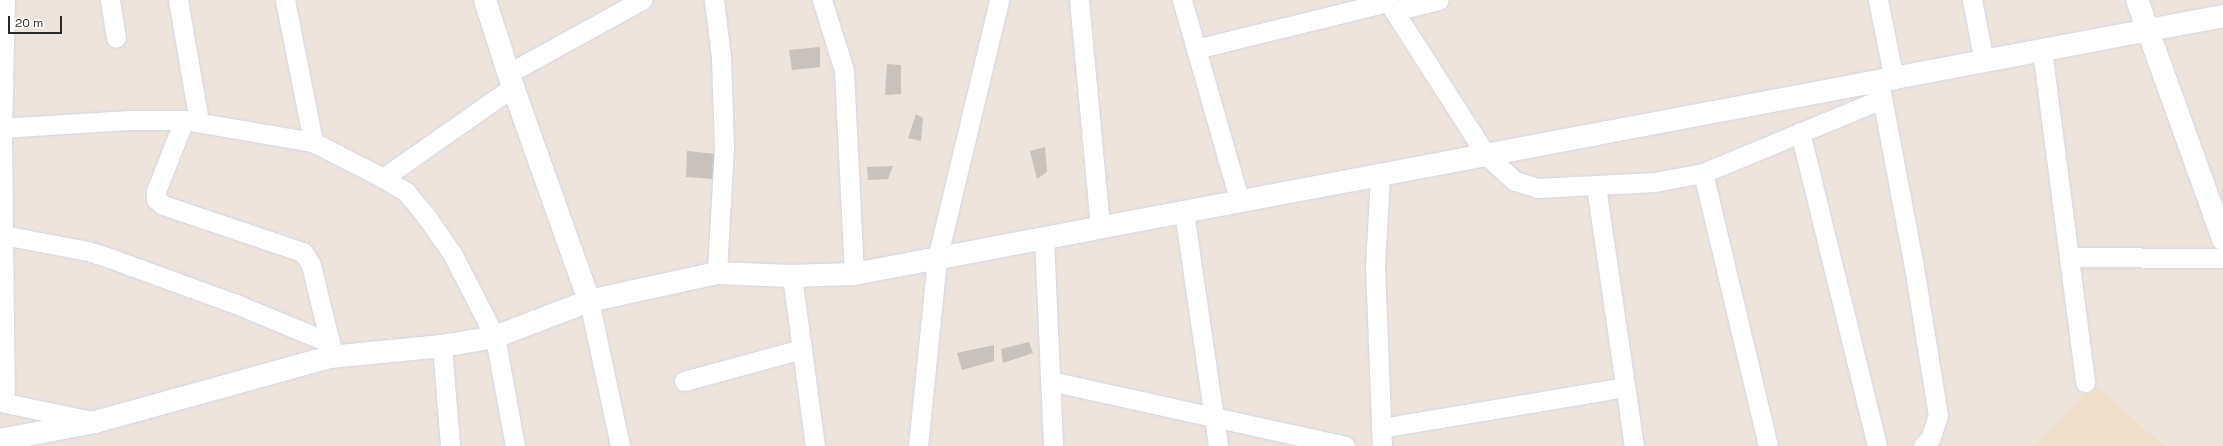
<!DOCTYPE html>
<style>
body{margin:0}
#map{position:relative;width:2223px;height:446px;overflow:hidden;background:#eee4db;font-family:"Space Grotesk",sans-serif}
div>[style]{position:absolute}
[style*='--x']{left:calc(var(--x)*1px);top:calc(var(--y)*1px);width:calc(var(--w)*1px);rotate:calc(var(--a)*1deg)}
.education>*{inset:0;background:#f1e0c9}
.building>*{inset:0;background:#c9c1bb}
.roads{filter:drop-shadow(0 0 1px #d0d6e5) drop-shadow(0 0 1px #d0d6e5)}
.minor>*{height:19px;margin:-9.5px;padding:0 9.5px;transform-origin:9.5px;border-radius:9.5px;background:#fff}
.tertiary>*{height:22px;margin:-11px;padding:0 11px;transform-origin:11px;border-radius:11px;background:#fff}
.secondary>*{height:22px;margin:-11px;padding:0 11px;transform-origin:11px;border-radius:11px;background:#fff}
span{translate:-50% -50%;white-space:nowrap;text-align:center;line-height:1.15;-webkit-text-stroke:4px #fff;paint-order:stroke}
.scale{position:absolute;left:8px;top:16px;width:54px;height:18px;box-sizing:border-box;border:2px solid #2a2a2a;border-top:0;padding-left:5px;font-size:12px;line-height:14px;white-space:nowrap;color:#2a2a2a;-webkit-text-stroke:3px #fff;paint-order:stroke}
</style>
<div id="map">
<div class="education">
<i style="clip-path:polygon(2094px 384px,2164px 446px,2035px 446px)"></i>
</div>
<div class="building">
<i style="clip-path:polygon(820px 47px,820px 67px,792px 70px,789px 50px)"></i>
<i style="clip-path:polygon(887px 64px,901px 65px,901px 94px,885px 95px)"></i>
<i style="clip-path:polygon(916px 114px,923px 118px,921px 141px,908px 138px)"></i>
<i style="clip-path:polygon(1045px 147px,1047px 172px,1037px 179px,1030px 151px)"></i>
<i style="clip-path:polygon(687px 151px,716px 154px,712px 179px,686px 177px)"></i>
<i style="clip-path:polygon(893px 166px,888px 179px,868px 180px,867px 167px)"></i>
<i style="clip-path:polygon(1029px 342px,1033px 353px,1003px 363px,1001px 349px)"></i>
<i style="clip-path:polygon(994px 345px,994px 361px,962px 370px,957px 353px)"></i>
</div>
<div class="roads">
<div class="minor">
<i style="--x:5;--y:0;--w:130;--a:91.3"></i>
<i style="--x:2;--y:130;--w:273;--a:89.4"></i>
<i style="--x:5;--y:403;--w:89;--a:11.7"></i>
<i style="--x:110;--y:0;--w:38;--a:81"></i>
<i style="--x:178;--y:0;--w:123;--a:80.2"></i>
<i style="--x:285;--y:0;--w:145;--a:78.8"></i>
<i style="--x:313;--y:142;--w:79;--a:27.2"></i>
<i style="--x:383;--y:178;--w:27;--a:31"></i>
<i style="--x:406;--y:192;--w:31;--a:50"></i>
<i style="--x:426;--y:216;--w:47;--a:55.3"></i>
<i style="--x:453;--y:255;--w:92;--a:62.9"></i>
<i style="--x:495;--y:337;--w:111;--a:79.6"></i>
<i style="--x:714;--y:0;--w:57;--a:83"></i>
<i style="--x:721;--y:57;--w:89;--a:88.1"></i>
<i style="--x:724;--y:146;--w:127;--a:93.2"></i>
<i style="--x:822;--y:0;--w:73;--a:72.6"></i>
<i style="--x:844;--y:70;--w:204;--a:87.2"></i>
<i style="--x:1079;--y:0;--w:229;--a:84.7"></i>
<i style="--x:1182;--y:0;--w:210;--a:74"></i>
<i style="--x:1387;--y:0;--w:184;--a:57.4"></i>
<i style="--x:1486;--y:155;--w:39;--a:42"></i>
<i style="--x:1515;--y:181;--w:24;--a:17"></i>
<i style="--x:1538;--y:188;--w:117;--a:-2.9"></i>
<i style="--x:1655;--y:182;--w:49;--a:-10.6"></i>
<i style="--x:1703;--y:173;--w:194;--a:-22.5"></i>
<i style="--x:1878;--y:0;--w:81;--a:78.6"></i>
<i style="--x:1972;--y:0;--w:63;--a:79"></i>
<i style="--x:1394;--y:11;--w:46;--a:-13.7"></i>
<i style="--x:1196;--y:49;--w:198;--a:-13.8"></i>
<i style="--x:2042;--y:50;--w:335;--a:82.6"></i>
<i style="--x:509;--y:73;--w:152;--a:-28.8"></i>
<i style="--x:1880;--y:87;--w:177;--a:79.3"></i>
<i style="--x:1913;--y:261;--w:156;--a:80.8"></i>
<i style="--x:1938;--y:415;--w:23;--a:108"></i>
<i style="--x:1931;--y:437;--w:12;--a:132"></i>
<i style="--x:184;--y:120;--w:76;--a:111.5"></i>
<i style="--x:156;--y:191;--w:8;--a:90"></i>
<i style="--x:156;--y:199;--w:9;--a:41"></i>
<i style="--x:163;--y:205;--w:148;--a:18.6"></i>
<i style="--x:303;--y:252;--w:15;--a:58"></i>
<i style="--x:311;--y:265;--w:80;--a:76.3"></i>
<i style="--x:330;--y:343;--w:14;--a:90"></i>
<i style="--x:0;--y:128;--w:130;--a:-3.5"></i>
<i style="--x:130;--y:120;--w:54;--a:0"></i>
<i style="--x:184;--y:120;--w:131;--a:9.7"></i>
<i style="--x:1800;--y:132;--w:323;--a:76.2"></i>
<i style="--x:1703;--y:173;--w:281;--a:76.6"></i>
<i style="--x:1380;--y:176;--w:89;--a:93.2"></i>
<i style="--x:1375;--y:265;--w:181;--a:87.8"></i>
<i style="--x:383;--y:178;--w:159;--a:-35"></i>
<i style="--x:1596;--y:186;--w:263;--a:81.7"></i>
<i style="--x:1184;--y:212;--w:236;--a:81.7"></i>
<i style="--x:3;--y:235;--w:86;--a:10.7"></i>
<i style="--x:88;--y:251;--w:28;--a:18"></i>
<i style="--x:115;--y:260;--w:129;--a:20"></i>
<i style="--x:236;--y:304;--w:102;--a:22.5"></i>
<i style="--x:1044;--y:238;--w:208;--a:87.5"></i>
<i style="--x:2069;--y:257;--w:154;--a:0.4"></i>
<i style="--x:792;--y:276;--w:172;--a:82.3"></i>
<i style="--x:589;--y:301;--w:148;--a:77.9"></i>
<i style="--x:442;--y:346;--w:100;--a:85.4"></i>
<i style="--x:684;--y:381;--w:122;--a:-15.2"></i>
<i style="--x:1050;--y:381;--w:302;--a:12.4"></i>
<i style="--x:1381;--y:428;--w:247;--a:-9.5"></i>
<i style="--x:918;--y:446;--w:188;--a:-84.2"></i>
<i style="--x:937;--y:259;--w:266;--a:-76.5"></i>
</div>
<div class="tertiary">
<i style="--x:485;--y:0;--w:91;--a:72.2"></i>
<i style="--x:513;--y:87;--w:227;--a:70.4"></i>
<i style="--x:0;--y:440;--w:97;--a:-10.7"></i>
<i style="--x:95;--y:422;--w:244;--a:-15.5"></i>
<i style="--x:330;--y:357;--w:113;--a:-5.6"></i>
<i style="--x:442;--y:346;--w:54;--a:-9.6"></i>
<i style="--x:495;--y:337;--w:101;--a:-21"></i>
<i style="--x:589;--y:301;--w:131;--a:-12.3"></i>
<i style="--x:717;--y:273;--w:75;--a:2.3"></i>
<i style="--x:792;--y:276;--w:62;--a:-1.8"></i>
<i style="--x:854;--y:274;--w:1393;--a:-10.67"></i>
</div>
<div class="secondary">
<i style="--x:2137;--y:0;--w:254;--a:70.2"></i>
</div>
</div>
<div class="scale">20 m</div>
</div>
